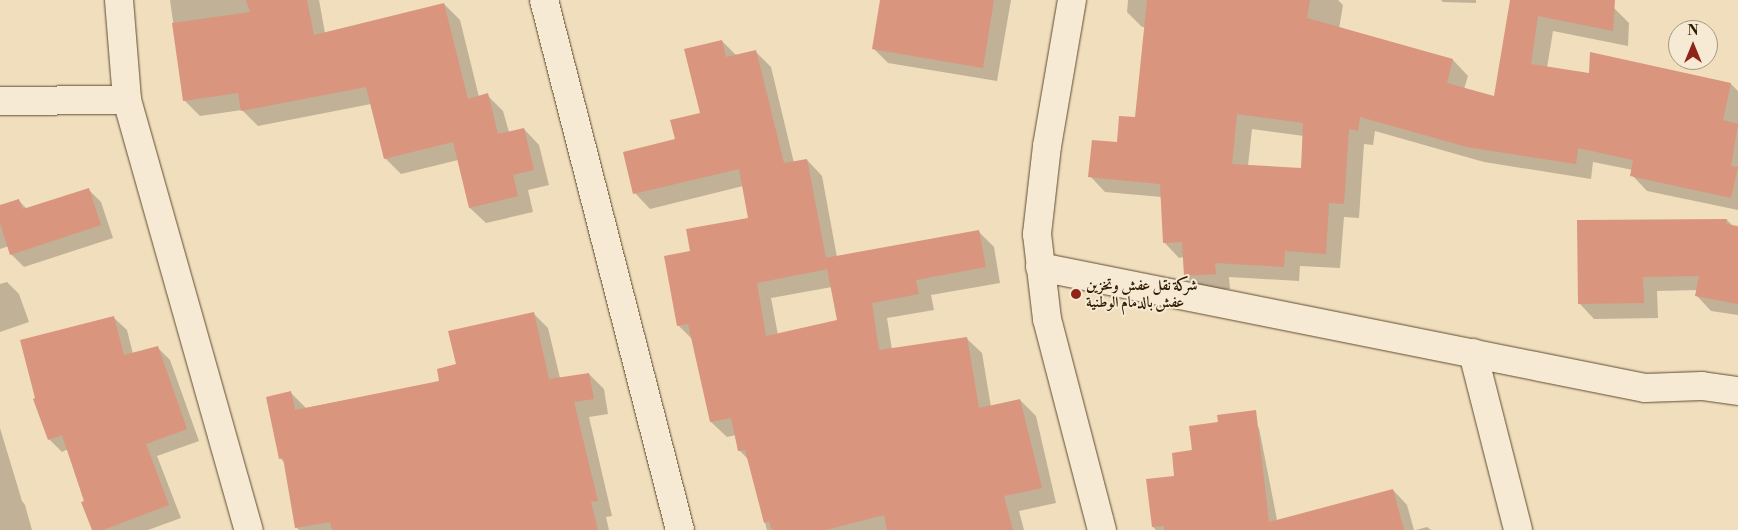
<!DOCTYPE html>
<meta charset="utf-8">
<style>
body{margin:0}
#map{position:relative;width:1738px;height:530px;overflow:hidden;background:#f1debd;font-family:"Libre Bodoni",Amiri,serif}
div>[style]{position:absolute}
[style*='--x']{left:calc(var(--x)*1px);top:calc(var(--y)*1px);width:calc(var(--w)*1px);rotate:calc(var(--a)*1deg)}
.shadow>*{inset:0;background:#0003}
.building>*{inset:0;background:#d9957d}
.roads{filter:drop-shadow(0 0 1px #5f4c30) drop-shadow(0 0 1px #5f4c30)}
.minor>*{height:28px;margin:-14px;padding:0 14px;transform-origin:14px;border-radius:14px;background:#f6ead4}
.dots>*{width:14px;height:14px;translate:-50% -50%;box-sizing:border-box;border:2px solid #f6ead4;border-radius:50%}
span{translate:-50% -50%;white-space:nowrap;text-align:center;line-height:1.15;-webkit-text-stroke:4px #f6ead4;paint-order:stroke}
.poi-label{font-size:15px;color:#2e1b01;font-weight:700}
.left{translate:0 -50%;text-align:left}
.north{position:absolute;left:1668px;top:20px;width:50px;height:50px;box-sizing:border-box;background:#f6ead4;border:1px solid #a69780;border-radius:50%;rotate:0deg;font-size:14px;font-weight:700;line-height:20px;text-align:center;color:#2e1b01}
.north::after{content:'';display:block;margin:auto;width:18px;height:22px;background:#8f2418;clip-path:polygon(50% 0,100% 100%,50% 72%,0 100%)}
</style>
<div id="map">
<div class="shadow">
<i style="clip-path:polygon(170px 0,319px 0,325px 33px,444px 4px,460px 20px,479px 97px,487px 95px,503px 111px,509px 132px,524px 129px,539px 145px,549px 185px,528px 190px,533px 212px,486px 223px,470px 208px,458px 160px,401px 174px,385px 158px,371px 104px,258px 126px,242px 110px,200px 116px,184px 100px)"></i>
<i style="clip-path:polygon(881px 0,1011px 0,997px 81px,888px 63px,873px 48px)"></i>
<i style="clip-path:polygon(evenodd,1128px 0,1338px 0,1343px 5px,1339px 29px,1453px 60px,1468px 76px,1464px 89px,1495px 97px,1511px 0,1574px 0,1614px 8px,1629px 23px,1628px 46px,1553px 31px,1547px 68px,1590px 75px,1591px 54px,1731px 84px,1738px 91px,1738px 210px,1647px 191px,1632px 175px,1633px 170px,1593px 162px,1591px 179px,1484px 162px,1375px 131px,1373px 145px,1364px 144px,1359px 218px,1344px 217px,1340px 268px,1300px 266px,1299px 281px,1229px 277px,1230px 289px,1200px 290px,1185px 275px,1184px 257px,1179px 258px,1164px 242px,1162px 197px,1105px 192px,1090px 176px,1136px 119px,1146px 27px,1142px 27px,1127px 12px,1128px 0,1252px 129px,1304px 136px,1302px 170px,1248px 166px,1252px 129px)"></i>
<i style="clip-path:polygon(1441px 0,1476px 0,1476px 3px,1443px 2px)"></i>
<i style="clip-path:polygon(evenodd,722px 41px,737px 56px,755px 51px,771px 67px,794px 163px,807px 160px,822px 176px,837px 257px,978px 231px,994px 247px,1000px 283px,931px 295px,934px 310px,887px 318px,892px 350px,966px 338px,982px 353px,991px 407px,1020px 400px,1036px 416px,1056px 503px,1019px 511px,1024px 530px,767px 530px,749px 460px,739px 450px,736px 435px,727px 437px,711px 422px,693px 340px,679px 326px,666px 257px,692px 252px,749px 219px,743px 186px,650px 209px,635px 193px,676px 140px,701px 114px,722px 41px,832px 287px,838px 321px,778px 335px,771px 298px,832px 287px)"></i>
<i style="clip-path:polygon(88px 189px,101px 202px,113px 238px,24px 267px,11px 254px,9px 246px,0 249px,0 207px,19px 201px,27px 209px)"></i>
<i style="clip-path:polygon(1727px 220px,1733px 226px,1738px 227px,1738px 315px,1711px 311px,1697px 296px,1698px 290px,1657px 291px,1658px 318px,1594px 319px,1580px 304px)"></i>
<i style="clip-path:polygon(7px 282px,19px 294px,29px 322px,0 332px,0 284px)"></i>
<i style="clip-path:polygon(533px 313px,548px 328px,560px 378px,589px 374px,604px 389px,608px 414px,589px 417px,612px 516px,606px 517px,609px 530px,299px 530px,296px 527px,285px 463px,280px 458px,291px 393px,306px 408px,441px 382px,457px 365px)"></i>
<i style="clip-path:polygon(114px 318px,127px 330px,133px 354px,157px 347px,170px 360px,199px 441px,157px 456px,181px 518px,148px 530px,93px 530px,68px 449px,62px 452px,49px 439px)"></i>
<i style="clip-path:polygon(1244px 413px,1259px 428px,1279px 530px,1156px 530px,1153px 527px,1175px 477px,1194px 452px)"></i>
<i style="clip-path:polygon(0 428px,22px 501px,25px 505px,32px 530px,0 530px)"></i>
<i style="clip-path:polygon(1393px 490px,1407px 505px,1414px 530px,1315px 530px)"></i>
<i style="clip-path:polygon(1427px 527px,1431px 530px,1416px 530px)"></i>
</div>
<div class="building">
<i style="clip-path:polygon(246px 0,307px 0,314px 35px,444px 3px,468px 99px,488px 93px,498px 134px,524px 128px,534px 170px,513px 175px,518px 196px,469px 208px,453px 142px,384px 159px,366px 87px,241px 111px,238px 93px,183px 101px,172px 23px,250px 12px)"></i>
<i style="clip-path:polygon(880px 0,994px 0,983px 68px,872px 49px)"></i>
<i style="clip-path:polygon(evenodd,1147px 0,1310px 0,1307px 18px,1453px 59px,1447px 83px,1494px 96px,1510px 0,1615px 0,1613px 31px,1538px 16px,1531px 64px,1589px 73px,1590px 52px,1731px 83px,1723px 120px,1738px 124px,1731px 166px,1738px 167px,1731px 198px,1630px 176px,1633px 160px,1578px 148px,1576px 164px,1467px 147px,1360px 117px,1358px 131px,1349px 129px,1344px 204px,1329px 203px,1326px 254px,1285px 251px,1284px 267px,1215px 263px,1216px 274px,1184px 276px,1182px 242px,1163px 243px,1160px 184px,1088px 177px,1092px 140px,1117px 142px,1119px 116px,1135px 117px,1147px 0,1237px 114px,1303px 123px,1301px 168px,1232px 164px,1237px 114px)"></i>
<i style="clip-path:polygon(722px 40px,726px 57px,756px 50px,784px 163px,807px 159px,828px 269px,757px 283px,766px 336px,837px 320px,825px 258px,979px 230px,986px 267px,916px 280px,919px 294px,872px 303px,879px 350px,967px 337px,979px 408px,1020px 399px,1042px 488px,1004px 496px,1013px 530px,887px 530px,884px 515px,826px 530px,772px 530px,769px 521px,764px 523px,745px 450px,738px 451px,731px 418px,710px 422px,688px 324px,677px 326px,664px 256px,690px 251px,686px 229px,748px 218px,739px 169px,633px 194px,623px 152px,675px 139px,670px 120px,700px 113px,684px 49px)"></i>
<i style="clip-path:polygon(89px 188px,101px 225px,10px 255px,0 223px,0 205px,19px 199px,23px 209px)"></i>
<i style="clip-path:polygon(1727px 219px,1726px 224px,1738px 226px,1738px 304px,1695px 296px,1699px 276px,1643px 277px,1644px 303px,1578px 304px,1577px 220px)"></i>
<i style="clip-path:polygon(534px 312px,549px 379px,589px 373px,594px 399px,574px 402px,598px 501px,591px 502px,598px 530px,332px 530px,330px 522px,295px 528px,283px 458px,279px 459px,266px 397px,291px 391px,295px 410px,439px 381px,437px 369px,456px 364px,448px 331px)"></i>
<i style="clip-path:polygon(114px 316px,124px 355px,158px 346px,187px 429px,146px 444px,169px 505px,103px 530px,92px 530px,81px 502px,84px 501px,62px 435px,48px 440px,33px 399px,35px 398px,20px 340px)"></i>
<i style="clip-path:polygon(1256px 410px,1269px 522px,1393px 489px,1404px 530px,1164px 530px,1164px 526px,1152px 527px,1146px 479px,1174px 476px,1172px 453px,1192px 450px,1189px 426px,1218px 422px,1217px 415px)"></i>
</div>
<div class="roads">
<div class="minor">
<i style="--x:119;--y:0;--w:100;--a:85.4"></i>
<i style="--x:127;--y:100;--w:447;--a:74.2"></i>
<i style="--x:544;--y:0;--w:547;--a:75.61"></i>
<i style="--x:1072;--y:0;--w:148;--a:99.7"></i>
<i style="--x:1047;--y:146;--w:89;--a:96.5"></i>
<i style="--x:1037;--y:234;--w:86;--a:83.3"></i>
<i style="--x:1047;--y:319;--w:218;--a:75.4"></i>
<i style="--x:0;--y:101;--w:127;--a:-0.5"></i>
<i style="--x:1040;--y:267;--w:617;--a:11.31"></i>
<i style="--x:1645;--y:388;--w:57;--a:-2"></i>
<i style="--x:1702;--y:386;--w:36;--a:8"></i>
<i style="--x:1473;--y:353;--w:183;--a:75.7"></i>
</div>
</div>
<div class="dots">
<i style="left:1076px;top:294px;background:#8f2418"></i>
</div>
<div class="poi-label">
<span class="left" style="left:1086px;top:294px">شركة نقل عفش وتخزين<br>عفش بالدمام الوطنية</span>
</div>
<div class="north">N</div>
</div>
